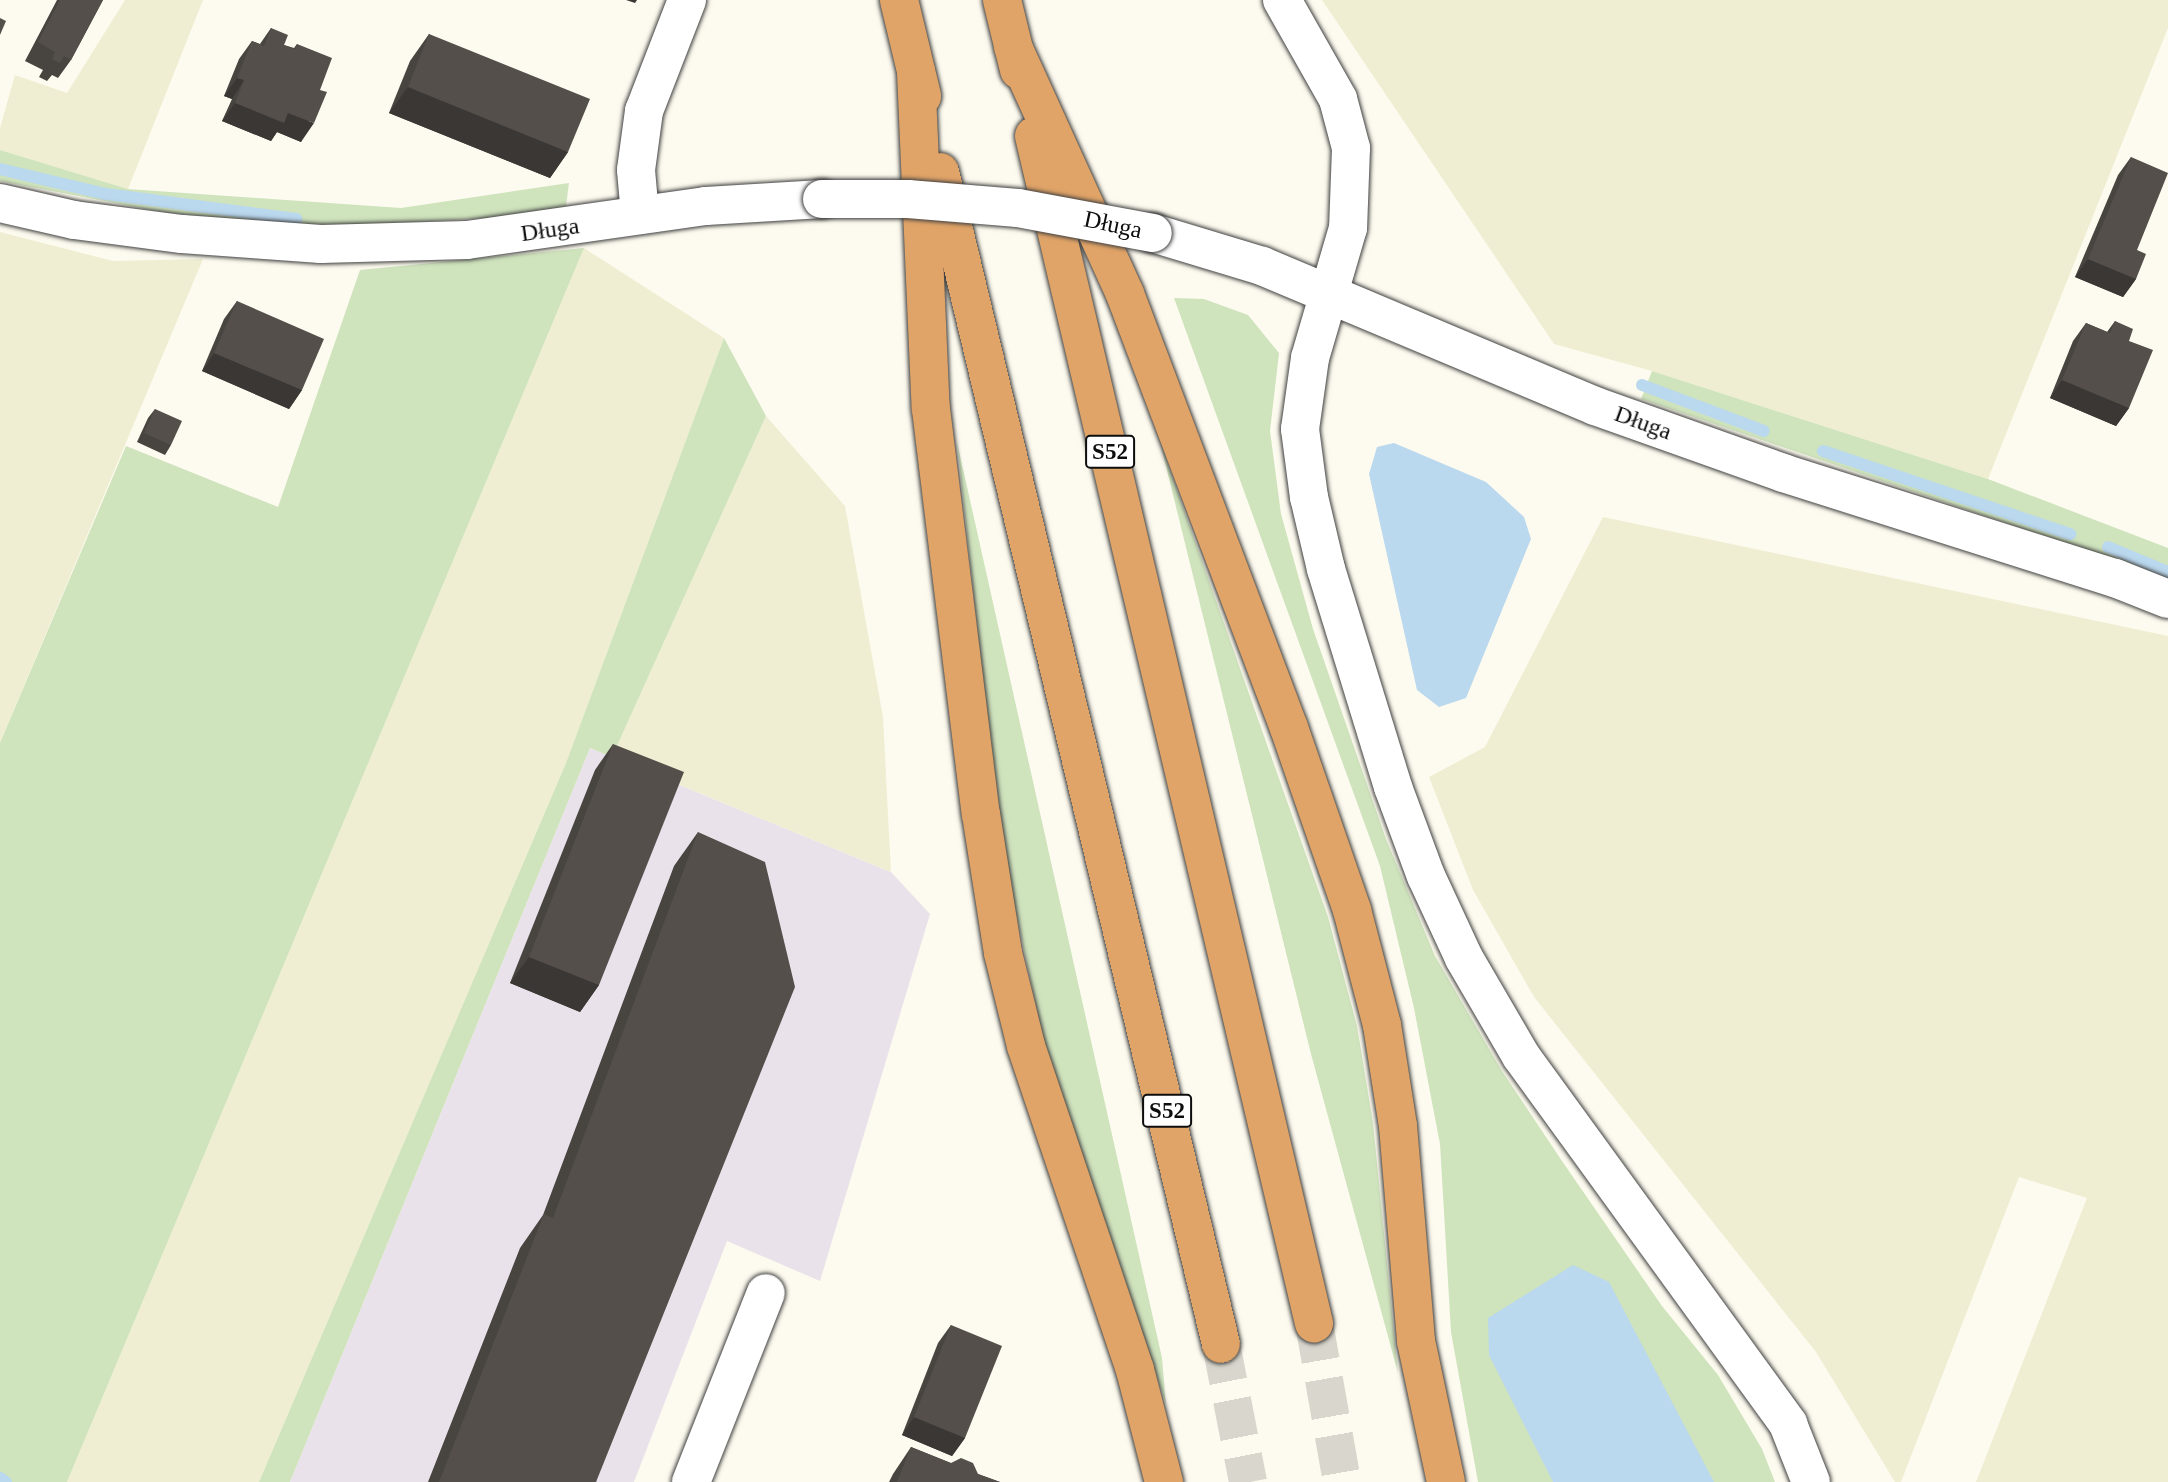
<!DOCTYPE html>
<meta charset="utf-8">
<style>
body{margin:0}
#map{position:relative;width:2168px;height:1482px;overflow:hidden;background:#fdfbef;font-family:"Times New Roman",serif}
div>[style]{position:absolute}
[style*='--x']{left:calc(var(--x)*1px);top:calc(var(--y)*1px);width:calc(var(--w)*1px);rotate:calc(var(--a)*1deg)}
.industrial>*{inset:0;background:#eae2ea}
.farmland>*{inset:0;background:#f0eed2}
.green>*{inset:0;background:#cfe3bd}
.water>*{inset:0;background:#bad8ee}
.stream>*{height:12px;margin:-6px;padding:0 6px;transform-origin:6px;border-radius:6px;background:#bad8ee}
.highway-tunnel>*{height:38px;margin-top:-19px;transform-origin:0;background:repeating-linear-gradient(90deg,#d9d7cd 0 38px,transparent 0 57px)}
.roads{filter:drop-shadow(0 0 2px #404040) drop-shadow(0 0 2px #404040)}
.minor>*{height:38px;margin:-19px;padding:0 19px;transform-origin:19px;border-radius:19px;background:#fff}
.highway>*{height:38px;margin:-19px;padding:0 19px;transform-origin:19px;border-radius:19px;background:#e1a468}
.bridges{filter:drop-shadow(0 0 2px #404040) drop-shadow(0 0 2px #404040)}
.minor-bridge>*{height:38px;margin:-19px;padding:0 19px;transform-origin:19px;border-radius:19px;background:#fff}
.wall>*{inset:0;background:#484440}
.shaded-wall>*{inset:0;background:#3b3734}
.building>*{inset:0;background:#544f4b}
span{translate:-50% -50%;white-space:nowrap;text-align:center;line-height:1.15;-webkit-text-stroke:7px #fff;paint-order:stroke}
.shield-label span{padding:2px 5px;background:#fff;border:2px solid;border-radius:5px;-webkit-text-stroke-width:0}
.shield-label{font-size:23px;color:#0d0d0d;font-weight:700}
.street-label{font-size:24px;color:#0d0d0d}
</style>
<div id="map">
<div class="industrial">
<i style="clip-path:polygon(590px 748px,891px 872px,930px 914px,820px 1281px,727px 1241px,634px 1482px,290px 1482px)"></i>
</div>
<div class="farmland">
<i style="clip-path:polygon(125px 0,203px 0,128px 189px,0 150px,0 128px,15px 75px,67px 93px)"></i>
<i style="clip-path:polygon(1322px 0,2168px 0,2168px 28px,1988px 479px,1652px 371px,1554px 344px)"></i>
<i style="clip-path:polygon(0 232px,113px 261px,203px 259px,0 743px)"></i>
<i style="clip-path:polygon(584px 248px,724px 338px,566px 763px,259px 1482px,67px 1482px)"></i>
<i style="clip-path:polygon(766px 416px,845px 506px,883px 717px,891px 872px,612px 757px)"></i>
<i style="clip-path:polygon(1603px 517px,2168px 636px,2168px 1482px,1976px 1482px,2087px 1198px,2019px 1177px,1901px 1482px,1895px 1482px,1816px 1352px,1534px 997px,1473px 890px,1429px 777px,1485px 747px)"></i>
</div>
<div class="green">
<i style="clip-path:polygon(0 150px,128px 189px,401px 208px,569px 183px,566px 206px,506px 217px,322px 227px,167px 213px,0 181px)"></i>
<i style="clip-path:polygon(584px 248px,67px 1482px,0 1482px,0 743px,126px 446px,278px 507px,360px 270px)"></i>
<i style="clip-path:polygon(1174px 298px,1204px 299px,1248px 315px,1279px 353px,1270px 431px,1281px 514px,1313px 629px,1386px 839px,1435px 956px,1502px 1071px,1562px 1161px,1662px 1306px,1718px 1375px,1762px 1449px,1775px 1482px,1478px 1482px,1451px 1332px,1440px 1144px,1414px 1008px,1380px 866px)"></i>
<i style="clip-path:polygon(724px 338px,766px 416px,612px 757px,590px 748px,290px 1482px,259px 1482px,566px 763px)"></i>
<i style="clip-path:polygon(1652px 371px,1988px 479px,2168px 548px,2168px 578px,1641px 399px)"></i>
<i style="clip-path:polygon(957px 442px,1162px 1358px,1166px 1404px,1045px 1049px,1012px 893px,990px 744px)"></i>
<i style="clip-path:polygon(1160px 442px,1328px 917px,1357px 1026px,1373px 1123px,1398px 1373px,1311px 1054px)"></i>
</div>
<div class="water">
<i style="clip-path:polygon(1394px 443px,1486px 482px,1524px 517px,1531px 539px,1466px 698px,1439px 707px,1417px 690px,1369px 474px,1377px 447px)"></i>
<i style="clip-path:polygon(1573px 1265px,1609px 1282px,1714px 1482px,1553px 1482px,1489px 1355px,1488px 1318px)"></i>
</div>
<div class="stream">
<i style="--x:0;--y:169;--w:109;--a:13.3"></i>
<i style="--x:106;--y:194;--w:192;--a:7.5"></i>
<i style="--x:1642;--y:385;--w:130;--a:20.7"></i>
<i style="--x:1823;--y:451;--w:261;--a:18.6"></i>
<i style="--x:2108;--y:547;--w:65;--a:22.6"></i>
<i style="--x:0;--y:1478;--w:7;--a:34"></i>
</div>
<div class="highway-tunnel">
<i style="--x:1314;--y:1323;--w:161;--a:80"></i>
<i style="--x:1221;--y:1344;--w:141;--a:78.9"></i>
</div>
<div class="roads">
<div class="minor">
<i style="--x:1282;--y:0;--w:114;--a:60.5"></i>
<i style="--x:1338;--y:99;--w:51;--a:75.1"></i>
<i style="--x:1351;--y:148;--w:80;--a:92.1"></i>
<i style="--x:1348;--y:228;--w:135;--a:106.3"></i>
<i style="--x:1310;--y:358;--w:72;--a:98"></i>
<i style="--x:1300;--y:429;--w:69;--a:82.5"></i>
<i style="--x:1309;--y:497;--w:74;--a:76.7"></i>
<i style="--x:1326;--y:569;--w:228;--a:72.9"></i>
<i style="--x:1393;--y:787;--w:95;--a:69.7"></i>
<i style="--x:1426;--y:876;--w:90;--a:65.1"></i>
<i style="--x:1464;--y:958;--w:113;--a:59.8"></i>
<i style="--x:1521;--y:1056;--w:455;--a:54"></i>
<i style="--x:1788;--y:1424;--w:62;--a:68.4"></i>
<i style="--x:0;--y:203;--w:76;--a:12.9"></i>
<i style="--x:74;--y:220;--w:109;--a:7.4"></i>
<i style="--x:182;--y:234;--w:139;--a:4.1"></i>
<i style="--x:321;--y:244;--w:146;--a:-1.6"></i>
<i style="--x:467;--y:240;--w:241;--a:-8.1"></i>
<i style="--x:706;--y:206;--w:116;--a:-3.5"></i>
<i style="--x:640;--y:215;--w:45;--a:-95.1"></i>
<i style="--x:636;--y:170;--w:60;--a:-82.3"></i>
<i style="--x:644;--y:111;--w:119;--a:-68.8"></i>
<i style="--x:1153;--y:233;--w:114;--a:16.8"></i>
<i style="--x:1262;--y:266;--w:361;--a:22.8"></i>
<i style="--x:1595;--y:406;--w:200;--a:19.6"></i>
<i style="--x:1783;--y:473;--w:348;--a:17.6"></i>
<i style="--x:2115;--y:578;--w:57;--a:21.6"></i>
<i style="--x:691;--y:1482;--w:203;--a:-68.4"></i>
</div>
<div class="highway">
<i style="--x:899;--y:0;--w:99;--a:76.5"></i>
<i style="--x:1002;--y:0;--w:72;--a:76.3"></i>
<i style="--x:1013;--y:47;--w:271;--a:65.6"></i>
<i style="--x:1125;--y:294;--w:464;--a:69.3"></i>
<i style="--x:1289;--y:728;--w:193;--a:70.9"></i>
<i style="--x:1352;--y:910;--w:119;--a:75.4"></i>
<i style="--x:1382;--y:1025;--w:102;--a:81"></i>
<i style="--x:1398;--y:1126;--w:216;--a:85.2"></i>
<i style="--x:1416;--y:1341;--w:144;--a:78"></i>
<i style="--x:916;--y:72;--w:337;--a:87.5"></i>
<i style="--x:931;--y:409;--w:408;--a:83"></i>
<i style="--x:981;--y:814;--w:141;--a:81"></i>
<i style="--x:1003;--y:953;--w:96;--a:76.1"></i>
<i style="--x:1026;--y:1046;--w:342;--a:71.4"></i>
<i style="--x:1135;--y:1370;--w:116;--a:75.5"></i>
<i style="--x:1034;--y:136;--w:1220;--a:76.73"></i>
<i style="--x:940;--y:172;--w:1205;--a:76.52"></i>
</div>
</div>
<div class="bridges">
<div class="minor-bridge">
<i style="--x:822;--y:199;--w:86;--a:0"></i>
<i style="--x:908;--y:199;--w:110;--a:4.7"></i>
<i style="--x:1018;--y:208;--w:137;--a:10.5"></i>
</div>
</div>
<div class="wall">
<i style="clip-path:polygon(57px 0,103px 0,71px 60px,58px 78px,52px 75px,47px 81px,39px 77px,43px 70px,25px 61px)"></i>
<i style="clip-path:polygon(271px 28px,284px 45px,294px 48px,297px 44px,320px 90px,301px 142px,277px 132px,271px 141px,222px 121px,232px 99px,224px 96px,239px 59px,252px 41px,260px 44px)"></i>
<i style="clip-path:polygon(429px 34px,568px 152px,550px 178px,389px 113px,410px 61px)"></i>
<i style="clip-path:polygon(2131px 157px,2137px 250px,2136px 279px,2123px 297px,2075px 277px,2118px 175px)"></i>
<i style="clip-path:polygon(237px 301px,302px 390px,289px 409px,202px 371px,224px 319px)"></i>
<i style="clip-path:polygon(2115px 321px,2129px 341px,2129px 408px,2116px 426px,2050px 398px,2073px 341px,2086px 323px,2107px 332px)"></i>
<i style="clip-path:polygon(155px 409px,171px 445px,165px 455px,137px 442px,148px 418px)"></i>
<i style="clip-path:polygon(613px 744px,599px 985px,580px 1012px,510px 983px,595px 770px)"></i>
<i style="clip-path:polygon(698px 832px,596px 1482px,428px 1482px,520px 1248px,543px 1215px,674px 866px)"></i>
<i style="clip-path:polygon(951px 1325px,965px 1438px,952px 1456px,902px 1435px,938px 1343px)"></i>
<i style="clip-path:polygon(911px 1447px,978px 1474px,1000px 1482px,889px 1482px,893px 1474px)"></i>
</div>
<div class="shaded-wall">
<i style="clip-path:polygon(626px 0,637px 0,635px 3px)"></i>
<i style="clip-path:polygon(237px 78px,244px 80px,232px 99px,224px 96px)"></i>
<i style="clip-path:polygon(408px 87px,568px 152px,550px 178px,389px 113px)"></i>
<i style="clip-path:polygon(235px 103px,288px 113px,314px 123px,301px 142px,277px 132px,271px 141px,222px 121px)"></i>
<i style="clip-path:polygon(2088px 259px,2136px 279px,2123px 297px,2075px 277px)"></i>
<i style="clip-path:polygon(214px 353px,302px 390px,289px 409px,202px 371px)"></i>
<i style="clip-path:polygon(2062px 380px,2129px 408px,2116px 426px,2050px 398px)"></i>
<i style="clip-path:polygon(529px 957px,599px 985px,580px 1012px,510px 983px)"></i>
<i style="clip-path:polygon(914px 1417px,965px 1438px,952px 1456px,902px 1435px)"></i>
</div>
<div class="building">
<i style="clip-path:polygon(60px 0,103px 0,71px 60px,64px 56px,60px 63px,52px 59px,55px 52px,38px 42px)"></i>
<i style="clip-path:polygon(0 18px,6px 21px,0 35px)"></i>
<i style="clip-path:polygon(271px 28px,288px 35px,284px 45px,295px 49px,297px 44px,332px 58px,320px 90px,327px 92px,314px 123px,288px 113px,284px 123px,235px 103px,244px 80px,237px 78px,252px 41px,264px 46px)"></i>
<i style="clip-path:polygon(429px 34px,590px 99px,568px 152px,408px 87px)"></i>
<i style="clip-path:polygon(2131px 157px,2168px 173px,2137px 250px,2146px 254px,2136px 279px,2088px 259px)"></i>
<i style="clip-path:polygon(237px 301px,324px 339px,302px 390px,214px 353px)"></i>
<i style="clip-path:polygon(2115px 321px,2133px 329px,2129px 341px,2153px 350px,2129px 408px,2062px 380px,2086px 323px,2110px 333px)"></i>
<i style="clip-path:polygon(155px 409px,182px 421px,171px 445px,144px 433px)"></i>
<i style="clip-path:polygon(613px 744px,684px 772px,599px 985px,529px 957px)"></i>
<i style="clip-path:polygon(698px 832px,765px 862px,795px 987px,596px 1482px,439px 1482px,544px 1214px,553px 1218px)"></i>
<i style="clip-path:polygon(951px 1325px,1002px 1346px,965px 1438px,914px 1417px)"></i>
<i style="clip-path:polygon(911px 1447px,951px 1463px,961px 1458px,973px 1463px,978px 1474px,1000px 1482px,897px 1482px)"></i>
</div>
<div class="shield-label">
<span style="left:1110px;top:452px">S52</span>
<span style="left:1167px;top:1111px">S52</span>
</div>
<div class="street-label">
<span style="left:1113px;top:225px;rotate:12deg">Długa</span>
<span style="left:550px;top:230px;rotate:-8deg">Długa</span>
<span style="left:1643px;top:423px;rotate:20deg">Długa</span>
</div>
</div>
